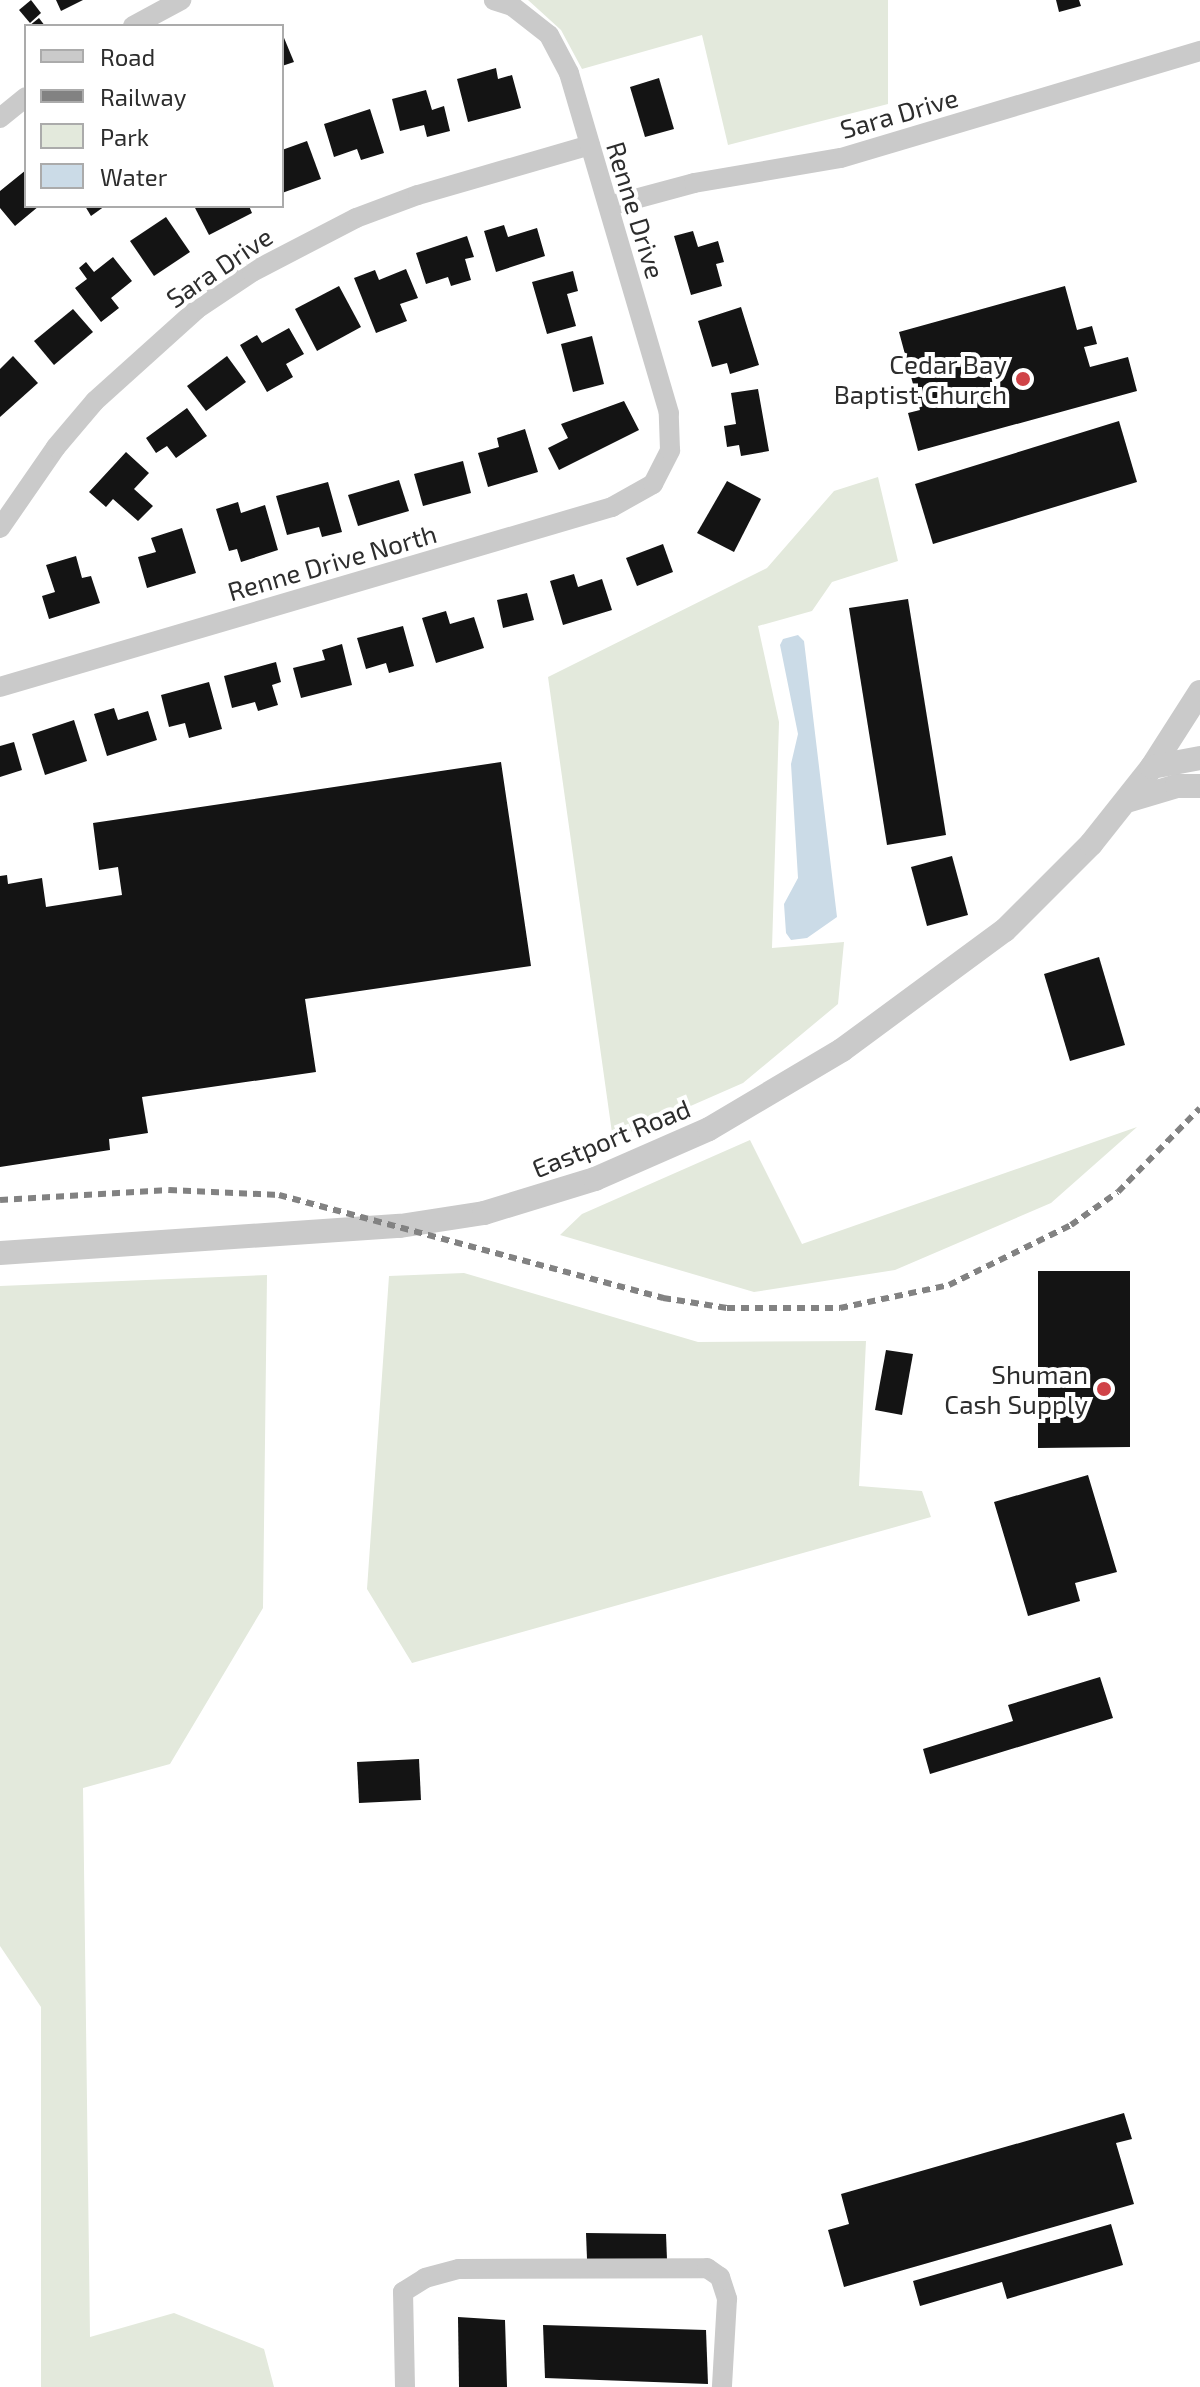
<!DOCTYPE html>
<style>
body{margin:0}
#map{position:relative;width:1200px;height:2387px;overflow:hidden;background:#fff;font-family:"Exo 2",sans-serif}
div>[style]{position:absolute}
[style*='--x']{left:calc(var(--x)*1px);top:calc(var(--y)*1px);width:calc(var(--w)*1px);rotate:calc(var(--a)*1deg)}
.green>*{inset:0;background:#e3e9dc}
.water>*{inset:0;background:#cbdbe7}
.building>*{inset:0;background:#141414}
.minor>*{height:20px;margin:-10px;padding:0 10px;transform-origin:10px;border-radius:10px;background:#cacaca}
.tertiary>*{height:24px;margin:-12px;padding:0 12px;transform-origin:12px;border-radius:12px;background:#cacaca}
.rail>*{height:6px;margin-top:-3px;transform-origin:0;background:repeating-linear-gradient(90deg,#828282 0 8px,transparent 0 14px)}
.dots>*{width:22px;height:22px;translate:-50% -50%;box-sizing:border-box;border:4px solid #fff;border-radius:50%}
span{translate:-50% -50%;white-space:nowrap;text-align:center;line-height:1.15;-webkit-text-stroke:8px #fff;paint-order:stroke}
.street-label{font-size:26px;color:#2d2d2d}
.poi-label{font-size:26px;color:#2d2d2d}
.right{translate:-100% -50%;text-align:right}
.legend{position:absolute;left:24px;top:24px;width:260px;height:184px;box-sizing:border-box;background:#fff;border:2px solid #ababab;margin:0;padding:10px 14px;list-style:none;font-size:24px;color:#2d2d2d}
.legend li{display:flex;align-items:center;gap:16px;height:40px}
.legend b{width:40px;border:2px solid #ababab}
</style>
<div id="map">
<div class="green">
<i style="clip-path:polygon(528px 0,888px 0,888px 104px,728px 145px,702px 35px,582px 69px,561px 30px)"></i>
<i style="clip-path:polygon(878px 477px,898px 561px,832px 582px,812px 611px,758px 626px,779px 722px,772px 948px,844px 942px,838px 1004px,743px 1083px,613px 1140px,548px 677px,767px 568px,834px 491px)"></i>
<i style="clip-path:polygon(1137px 1127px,1051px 1203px,895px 1270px,754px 1292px,560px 1235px,582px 1214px,750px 1140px,802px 1244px)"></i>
<i style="clip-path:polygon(464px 1273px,698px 1342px,866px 1341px,859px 1486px,922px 1491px,931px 1517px,412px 1663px,367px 1589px,389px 1276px)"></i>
<i style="clip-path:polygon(267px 1275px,263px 1608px,170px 1764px,83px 1788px,90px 2337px,174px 2313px,264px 2349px,274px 2387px,41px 2387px,41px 2007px,0 1946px,0 1286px)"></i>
</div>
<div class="water">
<i style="clip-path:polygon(798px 635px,804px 641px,837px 917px,807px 938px,791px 940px,786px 933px,784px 904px,798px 878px,791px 764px,798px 734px,780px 645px,783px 639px)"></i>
</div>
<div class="building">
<i style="clip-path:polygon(31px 0,41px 13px,30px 23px,19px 10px)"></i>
<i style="clip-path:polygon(56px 0,83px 0,61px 11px)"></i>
<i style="clip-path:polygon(1056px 0,1079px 0,1081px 6px,1059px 12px)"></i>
<i style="clip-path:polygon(39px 18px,45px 26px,29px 26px)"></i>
<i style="clip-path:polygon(282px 33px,294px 62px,282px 66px)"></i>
<i style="clip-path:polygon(496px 68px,498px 79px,512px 75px,521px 108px,468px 122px,457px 79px)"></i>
<i style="clip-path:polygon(659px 78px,674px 129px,645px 137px,630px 87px)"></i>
<i style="clip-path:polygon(426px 90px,432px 110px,444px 106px,450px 131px,427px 137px,424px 125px,400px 131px,392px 99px)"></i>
<i style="clip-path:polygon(370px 109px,384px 153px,361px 160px,357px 149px,334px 157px,324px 124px)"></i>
<i style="clip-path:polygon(307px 141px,321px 179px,282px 193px,282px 150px)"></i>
<i style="clip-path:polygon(26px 170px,26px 206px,39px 206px,15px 226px,0 208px,0 191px)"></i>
<i style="clip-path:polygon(85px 206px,105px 206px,91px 216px)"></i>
<i style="clip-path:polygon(194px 206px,249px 206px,252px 213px,209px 235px)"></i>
<i style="clip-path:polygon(166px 217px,190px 252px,154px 276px,130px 241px)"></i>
<i style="clip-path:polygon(504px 225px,508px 237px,537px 228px,545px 256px,496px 272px,484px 231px)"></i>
<i style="clip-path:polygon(693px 231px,698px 247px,718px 241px,724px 262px,716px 264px,722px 286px,691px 295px,674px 236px)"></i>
<i style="clip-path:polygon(467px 236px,474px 257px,465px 259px,471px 280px,451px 286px,448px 277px,426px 284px,416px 253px)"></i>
<i style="clip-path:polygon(113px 257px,132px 281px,111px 298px,119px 308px,101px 322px,75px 288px,87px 279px,79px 268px,86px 262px,94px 272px)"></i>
<i style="clip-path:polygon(406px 269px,418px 298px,400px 304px,407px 321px,376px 333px,354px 278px,375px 270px,379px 280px)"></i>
<i style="clip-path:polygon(573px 271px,578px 291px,567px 294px,576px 326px,547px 334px,532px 282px)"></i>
<i style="clip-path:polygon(339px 286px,361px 327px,317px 351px,295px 309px)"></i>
<i style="clip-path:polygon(1065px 286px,1077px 330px,1092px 326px,1097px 344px,1084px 347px,1090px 367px,1128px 357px,1137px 391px,918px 451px,908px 413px,920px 410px,899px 332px)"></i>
<i style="clip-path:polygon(741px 307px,759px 365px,730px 374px,727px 363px,712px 367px,698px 321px)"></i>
<i style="clip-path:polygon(73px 309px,93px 332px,54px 365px,34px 341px)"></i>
<i style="clip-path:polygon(289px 328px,304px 354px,286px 364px,293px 377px,267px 392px,240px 345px,257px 335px,262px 343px)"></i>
<i style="clip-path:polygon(592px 336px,604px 384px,573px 392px,561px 344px)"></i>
<i style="clip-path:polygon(13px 356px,38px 383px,0 417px,0 369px)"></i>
<i style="clip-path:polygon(227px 356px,246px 382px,206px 411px,187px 386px)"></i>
<i style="clip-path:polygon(758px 389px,769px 451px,741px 456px,739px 445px,727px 447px,724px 426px,736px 424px,731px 393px)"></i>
<i style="clip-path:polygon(624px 401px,639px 430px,559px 470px,548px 448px,568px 438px,561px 424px)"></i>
<i style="clip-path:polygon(187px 408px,207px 436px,176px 458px,167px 446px,156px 453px,146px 438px)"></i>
<i style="clip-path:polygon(1119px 421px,1137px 482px,933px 544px,915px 484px)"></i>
<i style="clip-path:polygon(525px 429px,538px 472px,488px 487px,478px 453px,499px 447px,497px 438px)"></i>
<i style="clip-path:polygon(126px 452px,149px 473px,134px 489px,153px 506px,138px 521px,113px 499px,106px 507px,89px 492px)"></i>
<i style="clip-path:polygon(463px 461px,471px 493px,423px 506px,414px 474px)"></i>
<i style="clip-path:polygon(399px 480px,409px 511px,358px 526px,348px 495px)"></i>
<i style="clip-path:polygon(727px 481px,761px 499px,734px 552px,697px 533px)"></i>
<i style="clip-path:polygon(328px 482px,342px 532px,322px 537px,319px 527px,287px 535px,276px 496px)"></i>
<i style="clip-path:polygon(238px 502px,241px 513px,265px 505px,278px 550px,241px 562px,237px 549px,229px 551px,216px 509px)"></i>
<i style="clip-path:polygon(182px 528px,196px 573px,147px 588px,138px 557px,156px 552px,151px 538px)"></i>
<i style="clip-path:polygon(663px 544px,673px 572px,637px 586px,626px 558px)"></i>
<i style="clip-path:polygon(76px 556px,82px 578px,91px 576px,100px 603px,49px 619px,42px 596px,55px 592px,46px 565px)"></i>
<i style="clip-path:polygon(574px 574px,578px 587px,602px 579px,612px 610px,563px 625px,550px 581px)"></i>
<i style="clip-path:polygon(527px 593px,534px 620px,503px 628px,497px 600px)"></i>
<i style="clip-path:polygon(908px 599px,946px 835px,887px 845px,849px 608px)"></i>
<i style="clip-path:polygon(446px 611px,450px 624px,474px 617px,484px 648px,436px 663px,422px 618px)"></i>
<i style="clip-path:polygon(403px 626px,414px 666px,389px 673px,386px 663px,366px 669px,357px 638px)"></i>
<i style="clip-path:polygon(342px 644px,352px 685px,301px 698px,293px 668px,325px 660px,322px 650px)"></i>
<i style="clip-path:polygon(276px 662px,281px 682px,272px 685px,278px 705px,258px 711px,255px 702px,232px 708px,224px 676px)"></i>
<i style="clip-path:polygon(209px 682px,222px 729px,189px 738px,185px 723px,169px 727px,161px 695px)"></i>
<i style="clip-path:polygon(114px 708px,118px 720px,148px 711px,157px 740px,107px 756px,94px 714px)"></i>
<i style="clip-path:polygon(74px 720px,87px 761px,45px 775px,32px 734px)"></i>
<i style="clip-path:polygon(14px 742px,22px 770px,0 777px,0 746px)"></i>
<i style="clip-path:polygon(501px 762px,531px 966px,305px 999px,316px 1072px,142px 1097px,148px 1133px,109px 1139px,110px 1150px,0 1167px,0 876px,7px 875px,8px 884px,42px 878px,46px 907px,122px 895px,118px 867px,99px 870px,93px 823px)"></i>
<i style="clip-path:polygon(952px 856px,968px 915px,927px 926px,911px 867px)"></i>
<i style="clip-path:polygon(1099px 957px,1125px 1045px,1070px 1061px,1044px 974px)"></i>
<i style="clip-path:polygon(1038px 1271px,1130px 1271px,1130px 1447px,1038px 1448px)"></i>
<i style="clip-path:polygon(886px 1350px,913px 1354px,902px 1415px,875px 1410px)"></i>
<i style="clip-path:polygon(1088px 1475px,1117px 1572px,1075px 1583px,1080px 1601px,1028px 1616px,994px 1502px)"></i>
<i style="clip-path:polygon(1100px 1677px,1113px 1718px,930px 1774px,923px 1749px,1013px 1721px,1008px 1705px)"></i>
<i style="clip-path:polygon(419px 1759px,421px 1800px,359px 1803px,357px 1762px)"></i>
<i style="clip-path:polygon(1124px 2113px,1132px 2139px,1116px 2143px,1134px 2204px,844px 2287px,828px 2230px,849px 2224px,841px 2194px)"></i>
<i style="clip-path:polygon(1111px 2224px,1123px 2265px,1007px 2299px,1002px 2282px,920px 2306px,913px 2281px)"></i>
<i style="clip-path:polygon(586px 2233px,666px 2234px,667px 2260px,587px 2259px)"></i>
<i style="clip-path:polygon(458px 2317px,505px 2320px,507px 2387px,459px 2387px)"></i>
<i style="clip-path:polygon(543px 2325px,706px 2330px,708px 2384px,545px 2378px)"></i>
</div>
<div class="minor">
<i style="--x:133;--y:26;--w:55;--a:-28.4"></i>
<i style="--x:0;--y:118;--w:33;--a:-39"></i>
<i style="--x:609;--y:206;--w:88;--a:-15.1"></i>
<i style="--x:694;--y:183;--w:149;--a:-9.7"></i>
<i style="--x:841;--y:158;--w:375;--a:-16.6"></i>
<i style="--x:0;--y:528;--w:98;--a:-55.3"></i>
<i style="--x:56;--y:447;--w:60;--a:-49.7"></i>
<i style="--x:95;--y:401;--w:137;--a:-42"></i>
<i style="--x:197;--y:309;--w:66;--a:-33.9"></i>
<i style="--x:252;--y:272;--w:117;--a:-27.4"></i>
<i style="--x:356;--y:218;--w:66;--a:-20.4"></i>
<i style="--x:418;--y:195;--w:179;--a:-16.2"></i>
<i style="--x:0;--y:687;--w:638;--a:-16.39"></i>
<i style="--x:612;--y:507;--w:47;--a:-29.3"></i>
<i style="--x:653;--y:484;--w:38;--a:-63"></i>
<i style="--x:670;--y:450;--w:37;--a:-92"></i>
<i style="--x:669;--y:413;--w:354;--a:-106.4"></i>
<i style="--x:569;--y:73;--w:43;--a:-117.8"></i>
<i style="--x:549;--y:35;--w:47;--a:-141.9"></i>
<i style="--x:512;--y:6;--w:19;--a:-162"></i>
<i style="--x:405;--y:2387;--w:95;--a:-91.2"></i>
<i style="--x:403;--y:2292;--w:26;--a:-32"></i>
<i style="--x:425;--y:2278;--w:35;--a:-15"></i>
<i style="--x:459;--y:2269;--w:248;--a:-0.2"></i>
<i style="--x:707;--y:2268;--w:16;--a:35"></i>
<i style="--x:720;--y:2277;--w:23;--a:72"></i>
<i style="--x:727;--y:2299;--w:88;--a:93.3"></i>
</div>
<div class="tertiary">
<i style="--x:1152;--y:767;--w:89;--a:-57.4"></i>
<i style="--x:1130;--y:800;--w:49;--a:-16.6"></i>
<i style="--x:1177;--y:786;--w:23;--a:0"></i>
<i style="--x:0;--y:1253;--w:401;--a:-3.9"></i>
<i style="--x:400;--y:1226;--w:85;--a:-8.8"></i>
<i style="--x:484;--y:1213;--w:116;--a:-17"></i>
<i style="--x:595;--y:1179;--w:124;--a:-23.7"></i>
<i style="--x:709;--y:1129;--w:155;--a:-30.7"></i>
<i style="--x:842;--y:1050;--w:202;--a:-36.4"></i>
<i style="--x:1005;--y:930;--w:122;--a:-45"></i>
<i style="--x:1091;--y:844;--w:98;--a:-51.6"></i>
<i style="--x:1152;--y:767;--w:49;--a:-10.6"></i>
</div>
<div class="rail">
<i style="--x:0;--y:1200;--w:169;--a:-3.4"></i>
<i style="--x:169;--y:1190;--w:110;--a:2.6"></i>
<i style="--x:279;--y:1195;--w:398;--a:15"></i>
<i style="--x:663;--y:1298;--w:65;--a:8.9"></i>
<i style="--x:727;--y:1308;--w:113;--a:0"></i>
<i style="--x:840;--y:1308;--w:111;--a:-11.9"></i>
<i style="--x:949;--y:1285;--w:136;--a:-26.2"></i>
<i style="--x:1071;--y:1225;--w:57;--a:-35.1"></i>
<i style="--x:1118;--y:1192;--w:117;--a:-45.7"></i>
</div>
<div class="dots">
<i style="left:1023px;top:379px;background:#d04348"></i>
<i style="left:1104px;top:1389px;background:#d04348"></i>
</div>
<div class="street-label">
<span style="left:899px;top:113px;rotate:-16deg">Sara Drive</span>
<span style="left:636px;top:210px;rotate:73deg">Renne Drive</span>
<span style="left:219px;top:267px;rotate:-34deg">Sara Drive</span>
<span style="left:332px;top:562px;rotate:-16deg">Renne Drive North</span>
<span style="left:611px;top:1138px;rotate:-22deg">Eastport Road</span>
</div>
<div class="poi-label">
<span class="right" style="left:1007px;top:379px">Cedar Bay<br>Baptist Church</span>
<span class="right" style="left:1088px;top:1389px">Shuman<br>Cash Supply</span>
</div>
<ul class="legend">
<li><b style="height:10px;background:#cacaca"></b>Road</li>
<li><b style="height:10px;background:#828282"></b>Railway</li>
<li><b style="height:22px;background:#e3e9dc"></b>Park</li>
<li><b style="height:22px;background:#cbdbe7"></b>Water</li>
</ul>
</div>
